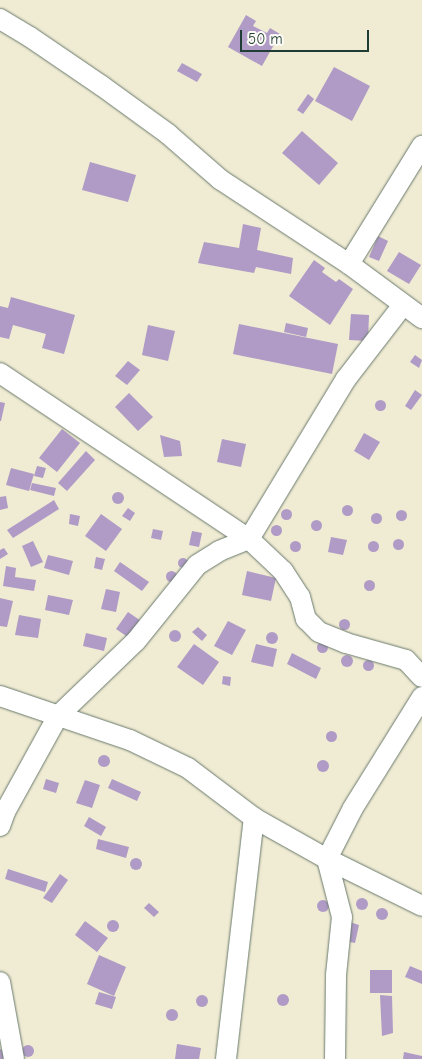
<!DOCTYPE html>
<style>
body{margin:0}
#map{position:relative;width:422px;height:1059px;overflow:hidden;background:#f0ebd3;font-family:"Comic Neue",sans-serif}
div>[style]{position:absolute}
[style*='--x']{left:calc(var(--x)*1px);top:calc(var(--y)*1px);width:calc(var(--w)*1px);rotate:calc(var(--a)*1deg)}
.building>*{inset:0;background:#af9bc5}
.round{border-radius:50%}
.roads{filter:drop-shadow(0 0 1px #687a6c) drop-shadow(0 0 1px #687a6c)}
.minor>*{height:20px;margin:-10px;padding:0 10px;transform-origin:10px;border-radius:10px;background:#fff}
span{translate:-50% -50%;white-space:nowrap;text-align:center;line-height:1.15;-webkit-text-stroke:4.5px #fdfcf7;paint-order:stroke}
.scale{position:absolute;left:240px;top:30px;width:129px;height:22px;box-sizing:border-box;border:2px solid #1f3d34;border-top:0;padding-left:6px;font-size:15px;line-height:18px;white-space:nowrap;color:#1f3d34;-webkit-text-stroke:4px #fdfcf7;paint-order:stroke}
</style>
<div id="map">
<div class="building">
<i style="clip-path:polygon(246px 15px,256px 21px,253px 26px,267px 33px,270px 28px,280px 34px,262px 66px,228px 47px)"></i>
<i style="clip-path:polygon(182px 63px,202px 74px,197px 82px,177px 71px)"></i>
<i style="clip-path:polygon(334px 67px,370px 86px,352px 121px,315px 101px)"></i>
<i style="clip-path:polygon(308px 94px,314px 99px,303px 114px,297px 110px)"></i>
<i style="clip-path:polygon(302px 131px,338px 163px,319px 185px,282px 153px)"></i>
<i style="clip-path:polygon(90px 162px,136px 175px,128px 202px,82px 190px)"></i>
<i style="clip-path:polygon(243px 224px,261px 228px,257px 250px,293px 258px,291px 274px,256px 267px,254px 273px,198px 263px,204px 242px,239px 248px)"></i>
<i style="clip-path:polygon(378px 236px,388px 241px,379px 261px,369px 257px)"></i>
<i style="clip-path:polygon(399px 252px,421px 265px,409px 284px,387px 271px)"></i>
<i style="clip-path:polygon(314px 260px,325px 268px,322px 272px,336px 282px,339px 279px,353px 289px,330px 325px,289px 296px)"></i>
<i style="clip-path:polygon(11px 297px,75px 315px,64px 354px,42px 348px,46px 334px,13px 325px,9px 339px,0 337px,0 306px,8px 308px)"></i>
<i style="clip-path:polygon(351px 314px,369px 315px,368px 341px,349px 340px)"></i>
<i style="clip-path:polygon(286px 323px,308px 328px,306px 337px,284px 332px)"></i>
<i style="clip-path:polygon(239px 324px,338px 344px,332px 374px,233px 354px)"></i>
<i style="clip-path:polygon(148px 325px,175px 331px,168px 361px,142px 355px)"></i>
<i style="clip-path:polygon(415px 355px,422px 360px,419px 368px,410px 362px)"></i>
<i style="clip-path:polygon(128px 361px,140px 370px,127px 385px,115px 376px)"></i>
<i style="clip-path:polygon(415px 390px,422px 395px,411px 410px,405px 406px)"></i>
<i style="clip-path:polygon(129px 393px,153px 417px,138px 431px,115px 407px)"></i>
<i class="round" style="left:374.5px;top:399.5px;width:11px;height:11px"></i>
<i style="clip-path:polygon(0 402px,5px 403px,1px 421px,0 421px)"></i>
<i style="clip-path:polygon(62px 429px,80px 443px,57px 472px,39px 458px)"></i>
<i style="clip-path:polygon(364px 433px,380px 442px,369px 460px,354px 451px)"></i>
<i style="clip-path:polygon(160px 435px,180px 441px,182px 456px,164px 457px)"></i>
<i style="clip-path:polygon(222px 439px,246px 444px,241px 467px,217px 462px)"></i>
<i style="clip-path:polygon(86px 451px,95px 460px,67px 491px,58px 483px)"></i>
<i style="clip-path:polygon(37px 466px,46px 468px,43px 478px,34px 476px)"></i>
<i style="clip-path:polygon(11px 468px,34px 474px,29px 491px,6px 485px)"></i>
<i style="clip-path:polygon(32px 483px,56px 488px,54px 496px,30px 490px)"></i>
<i class="round" style="left:112px;top:492px;width:12px;height:12px"></i>
<i style="clip-path:polygon(6px 496px,8px 508px,0 510px,0 497px)"></i>
<i style="clip-path:polygon(54px 500px,59px 509px,13px 538px,7px 530px)"></i>
<i class="round" style="left:341.5px;top:504.5px;width:11px;height:11px"></i>
<i style="clip-path:polygon(128px 508px,135px 513px,130px 521px,122px 516px)"></i>
<i class="round" style="left:280.5px;top:508.5px;width:11px;height:11px"></i>
<i class="round" style="left:395.5px;top:509.5px;width:11px;height:11px"></i>
<i class="round" style="left:370.5px;top:512.5px;width:11px;height:11px"></i>
<i style="clip-path:polygon(70px 514px,80px 516px,78px 526px,69px 524px)"></i>
<i style="clip-path:polygon(101px 514px,122px 529px,106px 551px,85px 536px)"></i>
<i class="round" style="left:310.5px;top:519.5px;width:11px;height:11px"></i>
<i class="round" style="left:270.5px;top:524.5px;width:11px;height:11px"></i>
<i style="clip-path:polygon(153px 529px,163px 531px,161px 540px,151px 538px)"></i>
<i style="clip-path:polygon(192px 531px,202px 533px,199px 547px,189px 545px)"></i>
<i style="clip-path:polygon(331px 537px,347px 540px,343px 555px,328px 552px)"></i>
<i class="round" style="left:392.5px;top:538.5px;width:11px;height:11px"></i>
<i class="round" style="left:367.5px;top:540.5px;width:11px;height:11px"></i>
<i class="round" style="left:289.5px;top:540.5px;width:11px;height:11px"></i>
<i style="clip-path:polygon(33px 541px,43px 562px,31px 567px,22px 546px)"></i>
<i style="clip-path:polygon(4px 548px,8px 554px,0 559px,0 550px)"></i>
<i style="clip-path:polygon(48px 555px,73px 561px,69px 575px,44px 568px)"></i>
<i style="clip-path:polygon(96px 557px,105px 559px,102px 570px,94px 568px)"></i>
<i class="round" style="left:178px;top:558px;width:10px;height:10px"></i>
<i style="clip-path:polygon(120px 562px,149px 582px,142px 591px,114px 571px)"></i>
<i style="clip-path:polygon(6px 566px,16px 568px,15px 577px,36px 580px,34px 591px,3px 586px)"></i>
<i class="round" style="left:165.5px;top:570.5px;width:11px;height:11px"></i>
<i style="clip-path:polygon(247px 571px,276px 578px,271px 601px,242px 595px)"></i>
<i class="round" style="left:363.5px;top:579.5px;width:11px;height:11px"></i>
<i style="clip-path:polygon(106px 589px,120px 592px,116px 612px,101px 609px)"></i>
<i style="clip-path:polygon(48px 595px,73px 600px,69px 615px,45px 610px)"></i>
<i style="clip-path:polygon(0 598px,13px 601px,7px 627px,0 626px)"></i>
<i style="clip-path:polygon(128px 612px,141px 621px,129px 638px,116px 629px)"></i>
<i style="clip-path:polygon(19px 615px,41px 619px,38px 638px,15px 635px)"></i>
<i class="round" style="left:338.5px;top:618.5px;width:11px;height:11px"></i>
<i style="clip-path:polygon(228px 621px,246px 630px,232px 655px,214px 646px)"></i>
<i style="clip-path:polygon(198px 627px,207px 635px,202px 641px,192px 632px)"></i>
<i class="round" style="left:169px;top:630px;width:12px;height:12px"></i>
<i class="round" style="left:266px;top:632px;width:12px;height:12px"></i>
<i style="clip-path:polygon(86px 633px,107px 638px,104px 651px,83px 646px)"></i>
<i class="round" style="left:316.5px;top:641.5px;width:11px;height:11px"></i>
<i style="clip-path:polygon(194px 644px,219px 662px,203px 685px,177px 667px)"></i>
<i style="clip-path:polygon(256px 644px,277px 649px,273px 667px,251px 662px)"></i>
<i style="clip-path:polygon(292px 653px,321px 668px,316px 679px,287px 664px)"></i>
<i class="round" style="left:341px;top:655px;width:12px;height:12px"></i>
<i class="round" style="left:362.5px;top:659.5px;width:11px;height:11px"></i>
<i style="clip-path:polygon(223px 676px,231px 677px,230px 686px,222px 684px)"></i>
<i class="round" style="left:325.5px;top:730.5px;width:11px;height:11px"></i>
<i class="round" style="left:98px;top:755px;width:12px;height:12px"></i>
<i class="round" style="left:317px;top:760px;width:12px;height:12px"></i>
<i style="clip-path:polygon(46px 779px,59px 783px,56px 793px,43px 789px)"></i>
<i style="clip-path:polygon(112px 779px,141px 792px,137px 801px,108px 788px)"></i>
<i style="clip-path:polygon(85px 780px,100px 785px,92px 808px,76px 803px)"></i>
<i style="clip-path:polygon(89px 817px,106px 827px,101px 836px,84px 826px)"></i>
<i style="clip-path:polygon(98px 839px,129px 847px,126px 858px,96px 849px)"></i>
<i class="round" style="left:130px;top:858px;width:12px;height:12px"></i>
<i style="clip-path:polygon(8px 869px,48px 882px,45px 892px,5px 879px)"></i>
<i style="clip-path:polygon(60px 874px,68px 880px,52px 903px,43px 898px)"></i>
<i class="round" style="left:356px;top:898px;width:12px;height:12px"></i>
<i class="round" style="left:317px;top:900px;width:12px;height:12px"></i>
<i style="clip-path:polygon(149px 903px,159px 912px,154px 917px,144px 908px)"></i>
<i class="round" style="left:376px;top:908px;width:12px;height:12px"></i>
<i class="round" style="left:107px;top:920px;width:12px;height:12px"></i>
<i style="clip-path:polygon(85px 921px,108px 938px,97px 952px,75px 935px)"></i>
<i style="clip-path:polygon(350px 922px,359px 925px,355px 943px,345px 941px)"></i>
<i style="clip-path:polygon(99px 955px,126px 967px,114px 996px,87px 984px)"></i>
<i style="clip-path:polygon(410px 966px,422px 971px,422px 984px,405px 977px)"></i>
<i style="clip-path:polygon(370px 970px,392px 970px,392px 993px,370px 993px)"></i>
<i style="clip-path:polygon(99px 992px,116px 997px,112px 1009px,95px 1004px)"></i>
<i class="round" style="left:277px;top:994px;width:12px;height:12px"></i>
<i style="clip-path:polygon(380px 995px,392px 996px,393px 1033px,382px 1036px)"></i>
<i class="round" style="left:196px;top:995px;width:12px;height:12px"></i>
<i class="round" style="left:166px;top:1009px;width:12px;height:12px"></i>
<i style="clip-path:polygon(177px 1044px,201px 1048px,199px 1059px,175px 1059px)"></i>
<i class="round" style="left:22px;top:1045px;width:12px;height:12px"></i>
<i style="clip-path:polygon(0 1049px,4px 1051px,4px 1059px,0 1059px)"></i>
<i style="clip-path:polygon(404px 1052px,422px 1056px,422px 1059px,403px 1059px)"></i>
</div>
<div class="roads">
<div class="minor">
<i style="--x:0;--y:19;--w:35;--a:31"></i>
<i style="--x:30;--y:37;--w:87;--a:34.2"></i>
<i style="--x:102;--y:86;--w:82;--a:36"></i>
<i style="--x:168;--y:134;--w:70;--a:41"></i>
<i style="--x:221;--y:180;--w:153;--a:33.3"></i>
<i style="--x:349;--y:264;--w:91;--a:36.5"></i>
<i style="--x:349;--y:264;--w:139;--a:-58.3"></i>
<i style="--x:0;--y:373;--w:299;--a:33.7"></i>
<i style="--x:249;--y:539;--w:47;--a:43.3"></i>
<i style="--x:283;--y:571;--w:31;--a:57"></i>
<i style="--x:300;--y:597;--w:23;--a:75"></i>
<i style="--x:306;--y:619;--w:18;--a:45"></i>
<i style="--x:319;--y:632;--w:29;--a:22"></i>
<i style="--x:346;--y:643;--w:62;--a:15.8"></i>
<i style="--x:406;--y:660;--w:23;--a:47"></i>
<i style="--x:0;--y:696;--w:137;--a:18.7"></i>
<i style="--x:130;--y:740;--w:64;--a:25.8"></i>
<i style="--x:188;--y:768;--w:83;--a:37.1"></i>
<i style="--x:254;--y:818;--w:84;--a:29.3"></i>
<i style="--x:327;--y:859;--w:106;--a:26.3"></i>
<i style="--x:0;--y:826;--w:15;--a:-70"></i>
<i style="--x:5;--y:812;--w:110;--a:-61.1"></i>
<i style="--x:58;--y:716;--w:108;--a:-43.9"></i>
<i style="--x:136;--y:641;--w:97;--a:-51.2"></i>
<i style="--x:197;--y:565;--w:26;--a:-32"></i>
<i style="--x:219;--y:551;--w:32;--a:-22"></i>
<i style="--x:249;--y:539;--w:187;--a:-58.8"></i>
<i style="--x:346;--y:379;--w:93;--a:-52.4"></i>
<i style="--x:0;--y:982;--w:78;--a:79.7"></i>
<i style="--x:226;--y:1059;--w:243;--a:-83.4"></i>
<i style="--x:335;--y:1059;--w:84;--a:-89.3"></i>
<i style="--x:336;--y:975;--w:58;--a:-84.1"></i>
<i style="--x:342;--y:917;--w:60;--a:-104.5"></i>
<i style="--x:327;--y:859;--w:57;--a:-63"></i>
<i style="--x:353;--y:808;--w:131;--a:-58.1"></i>
</div>
</div>
<div class="scale">50 m</div>
</div>
